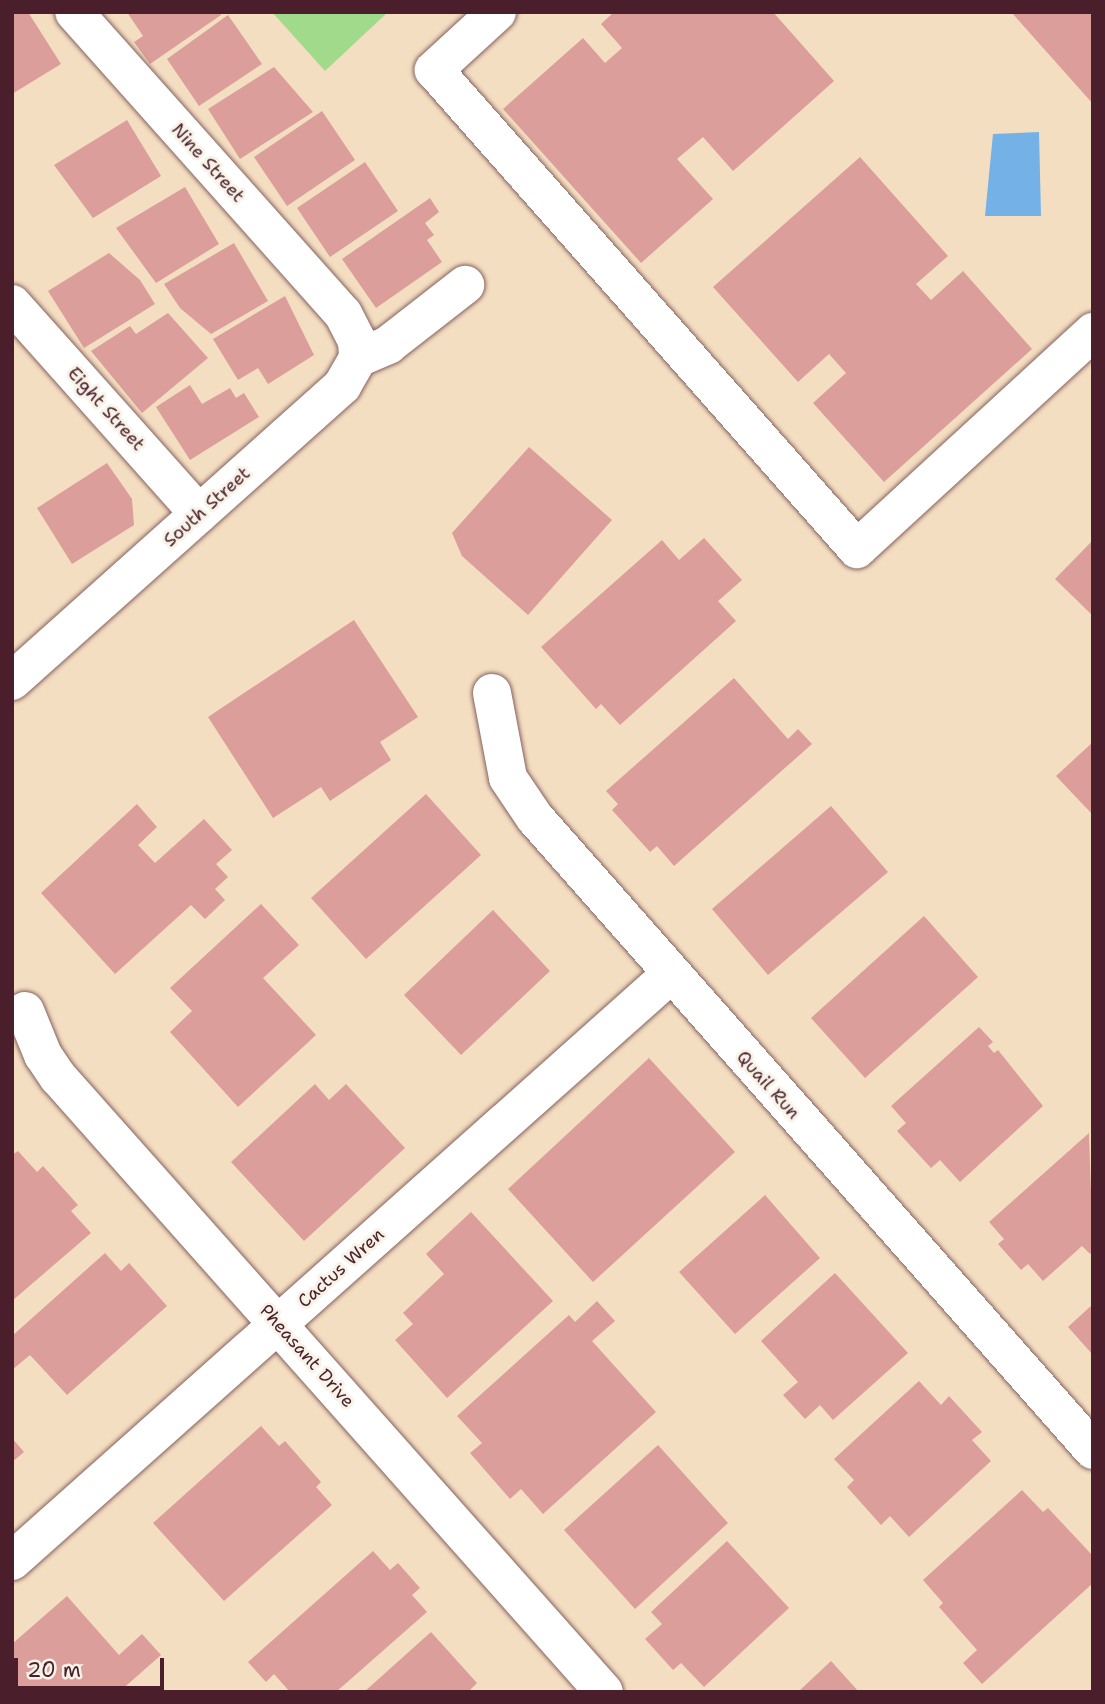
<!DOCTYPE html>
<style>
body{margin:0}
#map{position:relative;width:1105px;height:1704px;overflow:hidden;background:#f4dec1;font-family:"Shantell Sans",sans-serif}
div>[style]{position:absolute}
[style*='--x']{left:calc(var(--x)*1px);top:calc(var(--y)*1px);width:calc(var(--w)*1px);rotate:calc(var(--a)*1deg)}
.green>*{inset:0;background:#a2da8b}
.water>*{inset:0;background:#73b1e6}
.building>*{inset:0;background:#db9e9a}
.roads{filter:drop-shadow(0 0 2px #866260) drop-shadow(0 0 2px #866260)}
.minor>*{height:38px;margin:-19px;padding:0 19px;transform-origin:19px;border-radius:19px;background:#fff}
span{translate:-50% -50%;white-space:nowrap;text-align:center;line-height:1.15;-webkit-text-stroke:6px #f7f3e8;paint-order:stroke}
.street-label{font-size:18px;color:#4a1f2b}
.frame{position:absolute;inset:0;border:14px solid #4a1f2b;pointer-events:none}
.scale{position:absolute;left:14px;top:1658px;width:150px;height:32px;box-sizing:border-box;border:4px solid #4a1f2b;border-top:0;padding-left:9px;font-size:21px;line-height:24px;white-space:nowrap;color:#4a1f2b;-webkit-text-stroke:5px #f7f3e8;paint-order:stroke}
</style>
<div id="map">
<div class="green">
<i style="clip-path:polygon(272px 12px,388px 12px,325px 71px)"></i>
</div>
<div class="water">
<i style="clip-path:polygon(1039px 132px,1041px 216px,985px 216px,993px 134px)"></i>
</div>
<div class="building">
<i style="clip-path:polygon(16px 12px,28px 12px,61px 64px,12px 94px,12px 15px)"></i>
<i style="clip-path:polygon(127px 12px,220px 12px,221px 15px,150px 64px,134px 42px,143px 36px)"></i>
<i style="clip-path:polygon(614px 12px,773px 12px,834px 81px,733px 171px,703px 137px,677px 159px,713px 199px,641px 263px,503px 109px,583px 38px,605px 63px,622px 48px,601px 24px)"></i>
<i style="clip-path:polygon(1015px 12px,1093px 12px,1093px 104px,1013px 14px)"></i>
<i style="clip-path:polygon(228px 15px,262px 64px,199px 106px,167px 59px)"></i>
<i style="clip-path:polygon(274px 67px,313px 112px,240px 159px,208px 109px)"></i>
<i style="clip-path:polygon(322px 111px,355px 160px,287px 206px,254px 157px)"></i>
<i style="clip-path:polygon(127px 120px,161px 176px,93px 218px,54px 165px)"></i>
<i style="clip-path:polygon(860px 157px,948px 256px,916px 284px,931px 300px,963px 271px,1032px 349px,884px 482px,813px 403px,846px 373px,829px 354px,798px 382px,713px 287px)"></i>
<i style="clip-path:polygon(365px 162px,398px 211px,330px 257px,297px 208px)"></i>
<i style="clip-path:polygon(185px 187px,219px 244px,156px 283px,116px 228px)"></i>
<i style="clip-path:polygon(430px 198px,439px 212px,425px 223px,434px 235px,427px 240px,442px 262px,376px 308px,342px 259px)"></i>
<i style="clip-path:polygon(234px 243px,268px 301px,211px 334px,180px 308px,164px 284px)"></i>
<i style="clip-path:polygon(109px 253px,140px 280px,155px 304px,84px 348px,48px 291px)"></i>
<i style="clip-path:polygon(285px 296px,314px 355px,268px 384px,258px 368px,238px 380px,213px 339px)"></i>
<i style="clip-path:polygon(168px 313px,208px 358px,142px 413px,91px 351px,130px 326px,136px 334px)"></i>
<i style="clip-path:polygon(190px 385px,202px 404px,230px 388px,236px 398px,244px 393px,259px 417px,190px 460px,156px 407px)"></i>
<i style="clip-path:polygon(529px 447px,612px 520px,528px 615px,462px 556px,452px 533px)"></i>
<i style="clip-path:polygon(107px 463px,132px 499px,134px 525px,72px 564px,37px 508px)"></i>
<i style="clip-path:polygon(704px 538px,742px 580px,718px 601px,736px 621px,620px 725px,601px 704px,596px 709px,541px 647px,662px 540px,679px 560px)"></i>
<i style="clip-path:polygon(1093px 540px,1093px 616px,1055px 579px)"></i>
<i style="clip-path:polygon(354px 620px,418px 717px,380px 742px,391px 760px,330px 801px,321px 787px,273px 818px,208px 717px)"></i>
<i style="clip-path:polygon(734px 678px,788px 739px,798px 729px,812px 744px,674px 866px,657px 846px,650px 852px,612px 810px,618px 804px,606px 791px)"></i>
<i style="clip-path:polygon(1093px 742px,1093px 815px,1056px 776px)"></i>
<i style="clip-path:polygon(426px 794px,481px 855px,366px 959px,311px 898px)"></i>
<i style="clip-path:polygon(137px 804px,157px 827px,138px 845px,155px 863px,204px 819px,232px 850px,216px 864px,228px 877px,215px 889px,225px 900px,205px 919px,191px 905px,115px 974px,41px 893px)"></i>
<i style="clip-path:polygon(831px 806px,888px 872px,768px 975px,712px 909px)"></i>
<i style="clip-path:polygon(261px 904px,299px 945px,263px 978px,316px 1035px,238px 1107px,170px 1032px,192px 1011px,170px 988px)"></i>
<i style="clip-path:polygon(493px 910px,550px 971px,461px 1055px,404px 995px)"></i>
<i style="clip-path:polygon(924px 916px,978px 977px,865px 1078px,811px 1018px)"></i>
<i style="clip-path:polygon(979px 1027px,993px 1042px,988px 1046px,994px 1053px,998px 1050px,1043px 1106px,960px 1182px,940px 1160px,931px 1168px,897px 1131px,906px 1123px,891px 1106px)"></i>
<i style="clip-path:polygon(649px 1058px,735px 1152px,593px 1282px,508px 1189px)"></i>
<i style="clip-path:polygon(315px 1084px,329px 1100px,346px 1084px,405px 1148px,304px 1241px,231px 1162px)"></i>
<i style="clip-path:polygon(1089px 1133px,1093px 1251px,1090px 1254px,1082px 1246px,1043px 1281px,1028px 1264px,1021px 1270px,998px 1244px,1004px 1239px,989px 1222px)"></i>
<i style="clip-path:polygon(18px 1151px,37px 1172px,43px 1166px,78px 1205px,71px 1211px,91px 1233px,12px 1301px,12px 1155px)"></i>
<i style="clip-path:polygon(765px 1195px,820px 1258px,735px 1334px,679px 1272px)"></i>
<i style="clip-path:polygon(471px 1212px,553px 1301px,447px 1398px,395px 1340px,413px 1324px,403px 1313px,444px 1274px,426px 1254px)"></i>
<i style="clip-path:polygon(105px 1253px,121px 1271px,129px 1263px,167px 1306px,67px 1395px,30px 1355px,12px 1370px,12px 1336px)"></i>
<i style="clip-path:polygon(835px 1273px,908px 1353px,833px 1420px,820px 1405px,805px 1419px,783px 1395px,798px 1382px,761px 1341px)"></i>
<i style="clip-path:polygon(597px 1301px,615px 1321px,592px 1341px,656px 1412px,543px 1514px,521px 1489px,510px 1499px,470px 1453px,482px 1443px,457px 1416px,569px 1315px,575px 1322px)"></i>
<i style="clip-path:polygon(1093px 1304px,1093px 1355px,1068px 1327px)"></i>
<i style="clip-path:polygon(919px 1381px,941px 1405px,949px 1396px,982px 1432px,972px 1440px,991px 1461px,909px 1537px,890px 1516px,881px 1525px,847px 1487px,854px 1480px,834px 1459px)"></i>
<i style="clip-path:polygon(261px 1426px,279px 1446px,285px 1441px,321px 1482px,316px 1487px,332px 1505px,224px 1601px,153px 1523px)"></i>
<i style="clip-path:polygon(12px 1438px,24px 1452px,12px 1462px)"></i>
<i style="clip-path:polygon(658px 1445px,728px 1523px,635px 1609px,564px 1530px)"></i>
<i style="clip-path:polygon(1022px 1490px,1043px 1512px,1048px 1508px,1093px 1556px,1093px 1583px,982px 1684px,963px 1663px,977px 1650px,939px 1607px,943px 1603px,923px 1580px)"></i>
<i style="clip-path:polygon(727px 1541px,789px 1608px,704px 1687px,681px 1663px,673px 1670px,645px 1639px,662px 1624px,651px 1612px)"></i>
<i style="clip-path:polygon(373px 1551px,390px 1570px,398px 1563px,420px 1588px,412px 1595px,427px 1612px,336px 1692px,290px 1692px,274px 1674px,266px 1682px,248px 1662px)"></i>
<i style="clip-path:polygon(67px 1596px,119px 1655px,142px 1634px,161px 1655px,119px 1692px,12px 1692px,12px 1644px)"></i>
<i style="clip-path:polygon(431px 1632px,477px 1683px,468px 1692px,364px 1692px)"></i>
<i style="clip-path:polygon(831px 1661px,859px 1692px,798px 1692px)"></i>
</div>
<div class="roads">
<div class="minor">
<i style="--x:497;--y:12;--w:86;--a:137.4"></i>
<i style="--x:434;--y:70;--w:639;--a:48.55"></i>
<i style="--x:857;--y:549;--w:321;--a:-42.6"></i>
<i style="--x:12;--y:304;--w:281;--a:48.3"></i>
<i style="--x:358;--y:358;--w:33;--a:-23"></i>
<i style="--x:388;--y:345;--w:98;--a:-37.9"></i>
<i style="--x:12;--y:681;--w:443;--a:-41.8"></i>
<i style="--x:342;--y:386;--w:32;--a:-60"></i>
<i style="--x:358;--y:358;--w:17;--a:-93"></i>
<i style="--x:357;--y:341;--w:30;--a:-117"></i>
<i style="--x:343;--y:314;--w:404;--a:-131.7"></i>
<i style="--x:492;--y:693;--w:86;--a:79.3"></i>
<i style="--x:508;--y:778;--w:48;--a:56"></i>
<i style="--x:535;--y:818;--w:843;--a:48.56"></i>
<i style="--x:25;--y:1011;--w:48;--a:67.8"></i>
<i style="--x:43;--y:1055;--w:27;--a:56"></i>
<i style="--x:58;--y:1077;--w:822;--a:48.4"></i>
<i style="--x:12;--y:1561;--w:881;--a:-41.69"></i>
</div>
</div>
<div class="street-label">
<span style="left:208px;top:163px;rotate:48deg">Nine Street</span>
<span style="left:106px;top:409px;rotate:48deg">Eight Street</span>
<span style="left:207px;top:507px;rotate:-42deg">South Street</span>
<span style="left:768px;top:1085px;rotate:48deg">Quail Run</span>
<span style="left:341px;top:1268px;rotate:-42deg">Cactus Wren</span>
<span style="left:307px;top:1356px;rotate:48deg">Pheasant Drive</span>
</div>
<div class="frame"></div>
<div class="scale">20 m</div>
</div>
